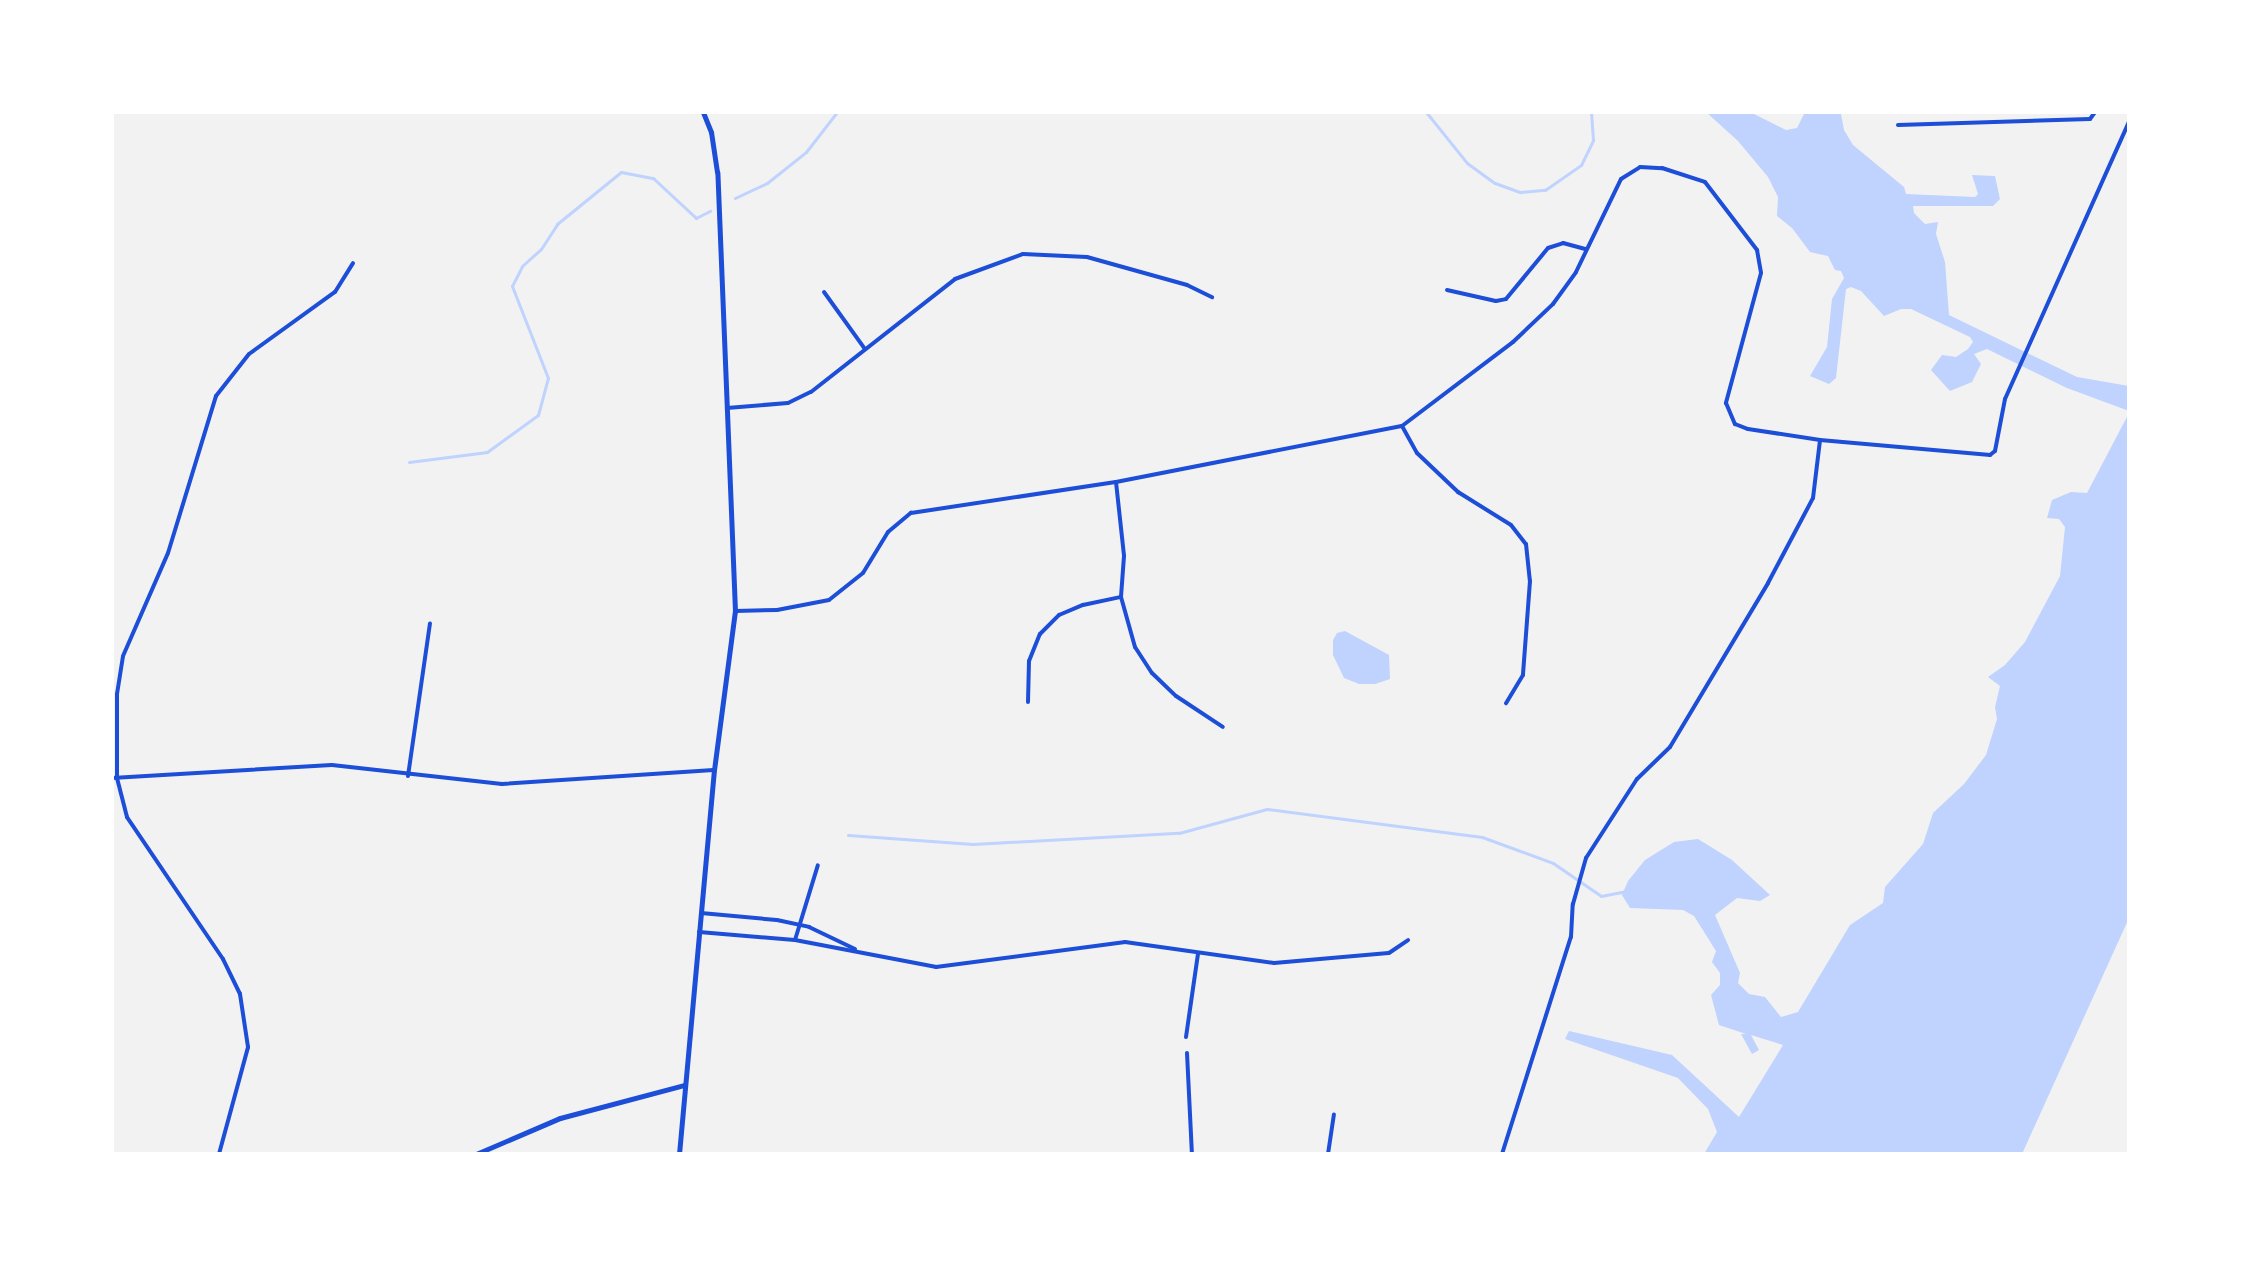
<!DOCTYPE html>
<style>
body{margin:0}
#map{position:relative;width:2241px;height:1266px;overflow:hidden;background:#f2f2f2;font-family:"Asap Condensed",sans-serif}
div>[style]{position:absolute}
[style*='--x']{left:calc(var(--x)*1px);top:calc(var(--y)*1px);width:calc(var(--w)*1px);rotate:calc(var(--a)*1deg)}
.water>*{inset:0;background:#bfd3fe}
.stream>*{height:3px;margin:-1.5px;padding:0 1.5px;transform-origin:1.5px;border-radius:1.5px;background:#bfd3fe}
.minor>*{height:4px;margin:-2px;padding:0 2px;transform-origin:2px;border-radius:2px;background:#1d4ed8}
.tertiary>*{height:5px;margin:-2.5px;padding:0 2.5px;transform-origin:2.5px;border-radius:2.5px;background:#1d4ed8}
span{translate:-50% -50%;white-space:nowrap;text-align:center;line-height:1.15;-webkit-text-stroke:6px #fff;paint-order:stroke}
.frame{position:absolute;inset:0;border:114px solid #fff;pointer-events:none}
</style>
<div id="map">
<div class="water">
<i style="clip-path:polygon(1706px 112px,1750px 112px,1786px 130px,1797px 128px,1805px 112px,1844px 112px,1841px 114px,1844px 130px,1853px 145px,1904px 187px,1906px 194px,1975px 197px,1978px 194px,1972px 175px,1995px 176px,2000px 199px,1993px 206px,1913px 206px,1914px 213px,1925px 224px,1938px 222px,1936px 234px,1945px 262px,1949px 315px,2077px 377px,2129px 386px,2129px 411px,2067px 388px,1987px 349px,1974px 354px,1981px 364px,1972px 382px,1950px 391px,1931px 370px,1942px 355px,1956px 357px,1968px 349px,1973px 342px,1970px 337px,1911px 309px,1901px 309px,1884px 316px,1861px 291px,1851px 287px,1846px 289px,1836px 378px,1829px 384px,1810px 376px,1827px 347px,1832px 299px,1844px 278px,1841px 271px,1835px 270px,1828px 256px,1810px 252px,1792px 228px,1777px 216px,1778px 197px,1768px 177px,1738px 141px)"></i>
<i style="clip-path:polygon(2129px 413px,2129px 918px,2022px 1154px,1704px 1154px,1717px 1132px,1708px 1109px,1678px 1078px,1565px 1039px,1569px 1031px,1672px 1055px,1739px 1117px,1783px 1045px,1751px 1035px,1759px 1050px,1752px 1054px,1741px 1034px,1746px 1034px,1719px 1025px,1711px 995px,1720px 985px,1720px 973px,1712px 962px,1716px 951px,1694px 916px,1683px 910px,1630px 908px,1622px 895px,1628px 881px,1645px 860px,1674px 842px,1698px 839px,1732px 860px,1770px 895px,1760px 901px,1737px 898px,1715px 915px,1740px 973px,1738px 983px,1749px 994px,1765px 997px,1781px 1017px,1798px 1012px,1850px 925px,1883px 903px,1885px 887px,1923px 844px,1933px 813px,1964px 784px,1986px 755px,1997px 719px,1995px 707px,2000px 686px,1988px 677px,2005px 665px,2025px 642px,2060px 576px,2065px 527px,2059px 519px,2047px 518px,2052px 500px,2071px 492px,2087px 493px)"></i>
<i style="clip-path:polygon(1345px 631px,1389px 655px,1390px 679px,1375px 684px,1359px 684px,1344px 678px,1333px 655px,1333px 640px,1337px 633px)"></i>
</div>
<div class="stream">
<i style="--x:1426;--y:112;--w:65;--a:51.2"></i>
<i style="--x:1467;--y:163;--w:34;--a:36"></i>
<i style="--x:1495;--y:183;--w:27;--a:20"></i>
<i style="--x:1520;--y:192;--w:25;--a:-5"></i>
<i style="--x:1545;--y:190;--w:44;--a:-34.8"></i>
<i style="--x:1581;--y:165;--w:28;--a:-64"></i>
<i style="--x:1593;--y:140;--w:28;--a:-94"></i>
<i style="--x:735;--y:198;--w:35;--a:-25"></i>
<i style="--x:767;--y:183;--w:50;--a:-38.5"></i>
<i style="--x:806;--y:152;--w:51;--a:-52.2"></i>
<i style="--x:409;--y:462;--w:79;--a:-7.3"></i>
<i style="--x:487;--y:452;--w:63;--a:-36"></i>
<i style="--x:538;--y:415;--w:38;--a:-75"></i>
<i style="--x:548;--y:378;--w:99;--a:-111.4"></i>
<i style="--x:512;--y:286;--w:22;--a:-63"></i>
<i style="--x:522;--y:266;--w:25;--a:-42"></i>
<i style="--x:541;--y:249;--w:30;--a:-57"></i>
<i style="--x:557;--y:224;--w:82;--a:-39.1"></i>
<i style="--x:621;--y:172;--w:33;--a:11"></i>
<i style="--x:653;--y:178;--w:59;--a:42.9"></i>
<i style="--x:696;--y:218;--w:16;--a:-27"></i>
<i style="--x:848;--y:835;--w:125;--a:4.1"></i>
<i style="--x:973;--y:844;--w:206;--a:-3.1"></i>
<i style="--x:1179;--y:833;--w:91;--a:-15.3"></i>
<i style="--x:1267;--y:809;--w:217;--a:7.4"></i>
<i style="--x:1482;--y:837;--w:76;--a:20.1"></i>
<i style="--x:1553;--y:863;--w:58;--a:34.5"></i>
<i style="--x:1601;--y:896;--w:26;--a:-11"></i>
</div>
<div class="minor">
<i style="--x:1898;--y:125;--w:192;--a:-1.8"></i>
<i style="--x:2090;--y:119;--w:9;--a:-54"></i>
<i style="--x:1447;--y:290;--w:50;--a:12.7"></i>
<i style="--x:1496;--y:301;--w:10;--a:-11"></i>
<i style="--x:1506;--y:299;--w:66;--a:-50.5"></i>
<i style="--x:1548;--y:248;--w:16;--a:-18"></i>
<i style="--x:1563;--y:243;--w:23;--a:15"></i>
<i style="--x:824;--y:292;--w:70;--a:54.3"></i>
<i style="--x:727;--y:408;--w:61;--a:-4.7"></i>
<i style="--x:788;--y:403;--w:25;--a:-26"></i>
<i style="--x:811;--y:392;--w:183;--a:-38.1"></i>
<i style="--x:955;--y:279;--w:72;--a:-20.2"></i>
<i style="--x:1023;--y:254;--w:64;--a:2.7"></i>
<i style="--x:1087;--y:257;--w:104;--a:15.6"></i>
<i style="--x:1187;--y:285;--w:28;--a:26"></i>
<i style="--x:1402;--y:426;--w:31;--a:61"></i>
<i style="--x:1417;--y:453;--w:57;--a:43.6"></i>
<i style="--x:1458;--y:492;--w:62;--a:31.9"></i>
<i style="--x:1511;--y:525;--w:24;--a:52"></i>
<i style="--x:1526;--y:544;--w:37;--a:84"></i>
<i style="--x:1530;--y:581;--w:94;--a:94.3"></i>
<i style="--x:1523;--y:675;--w:33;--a:121"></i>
<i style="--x:1116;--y:482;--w:74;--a:83.8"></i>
<i style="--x:1124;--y:556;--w:41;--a:94.2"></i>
<i style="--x:1121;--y:597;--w:52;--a:74.4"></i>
<i style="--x:1135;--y:647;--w:31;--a:57"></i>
<i style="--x:1152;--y:673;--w:33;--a:44"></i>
<i style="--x:1176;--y:696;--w:56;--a:33.4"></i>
<i style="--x:735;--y:611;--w:42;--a:-1.4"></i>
<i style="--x:777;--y:610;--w:53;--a:-10.9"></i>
<i style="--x:829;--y:600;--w:43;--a:-38.5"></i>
<i style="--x:863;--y:573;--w:48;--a:-58.6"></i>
<i style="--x:888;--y:532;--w:30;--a:-40"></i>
<i style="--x:911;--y:513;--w:207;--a:-8.6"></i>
<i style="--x:1116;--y:482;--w:291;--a:-11.1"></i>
<i style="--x:1402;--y:426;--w:139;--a:-37.1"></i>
<i style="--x:1513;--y:342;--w:55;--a:-43.5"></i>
<i style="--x:1553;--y:304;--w:39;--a:-54"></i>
<i style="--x:1576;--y:272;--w:103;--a:-64.2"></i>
<i style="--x:1621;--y:179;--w:22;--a:-32"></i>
<i style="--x:1640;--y:167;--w:22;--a:3"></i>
<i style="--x:1662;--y:168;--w:45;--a:18"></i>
<i style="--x:1705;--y:182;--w:86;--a:52.6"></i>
<i style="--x:1757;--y:250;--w:23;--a:80"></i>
<i style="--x:1761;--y:273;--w:135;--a:105.1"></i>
<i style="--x:1726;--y:403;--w:23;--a:67"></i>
<i style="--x:1735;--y:424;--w:14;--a:21"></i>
<i style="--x:1748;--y:429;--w:73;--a:8.7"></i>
<i style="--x:1820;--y:440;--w:171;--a:5"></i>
<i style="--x:1990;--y:455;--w:6;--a:-39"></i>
<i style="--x:1995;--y:451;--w:53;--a:-79.1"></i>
<i style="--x:2005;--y:399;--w:303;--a:-65.9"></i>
<i style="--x:1028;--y:702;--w:41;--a:-88.6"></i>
<i style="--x:1029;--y:661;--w:29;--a:-68"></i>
<i style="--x:1040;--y:634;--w:27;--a:-45"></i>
<i style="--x:1059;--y:615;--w:26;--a:-23"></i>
<i style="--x:1083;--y:605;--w:39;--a:-12"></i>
<i style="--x:408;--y:776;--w:154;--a:-81.8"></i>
<i style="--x:112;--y:778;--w:220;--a:-3.4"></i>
<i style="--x:332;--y:765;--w:171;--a:6.4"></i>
<i style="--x:502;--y:784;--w:212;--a:-3.8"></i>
<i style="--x:701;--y:913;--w:76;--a:5.3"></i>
<i style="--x:777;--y:920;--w:33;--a:12"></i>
<i style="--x:809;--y:927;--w:51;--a:25.6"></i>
<i style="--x:699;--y:932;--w:96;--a:4.8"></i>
<i style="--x:795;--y:940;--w:144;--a:10.8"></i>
<i style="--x:936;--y:967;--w:191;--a:-7.5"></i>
<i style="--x:1125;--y:942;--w:150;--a:8"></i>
<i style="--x:1274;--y:963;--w:115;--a:-5"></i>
<i style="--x:1389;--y:953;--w:23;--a:-34"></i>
<i style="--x:795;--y:940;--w:78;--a:-73"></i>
<i style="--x:1186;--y:1037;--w:84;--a:-81.8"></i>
<i style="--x:1187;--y:1053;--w:101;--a:87.2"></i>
<i style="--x:219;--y:1154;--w:111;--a:-74.8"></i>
<i style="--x:248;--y:1047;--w:54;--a:-98.6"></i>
<i style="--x:240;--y:994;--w:39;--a:-116"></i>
<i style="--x:223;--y:959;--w:171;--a:-124.1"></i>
<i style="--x:127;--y:817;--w:40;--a:-104.4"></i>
<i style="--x:117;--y:778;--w:84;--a:-90"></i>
<i style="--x:117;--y:694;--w:38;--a:-81"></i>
<i style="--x:123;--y:656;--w:112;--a:-66.4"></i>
<i style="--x:168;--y:553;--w:164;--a:-73"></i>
<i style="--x:216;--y:396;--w:53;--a:-51.8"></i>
<i style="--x:249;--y:354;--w:106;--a:-35.8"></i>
<i style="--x:335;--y:292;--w:34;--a:-58"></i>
<i style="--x:1328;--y:1154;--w:40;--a:-81.5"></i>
<i style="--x:1502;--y:1154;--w:228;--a:-72.4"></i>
<i style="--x:1571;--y:937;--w:33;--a:-87"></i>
<i style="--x:1573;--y:904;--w:48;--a:-74.2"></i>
<i style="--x:1586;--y:858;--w:94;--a:-57.2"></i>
<i style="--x:1637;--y:779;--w:46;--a:-44.1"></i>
<i style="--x:1670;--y:747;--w:191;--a:-59.1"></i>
<i style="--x:1768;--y:583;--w:96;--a:-62.1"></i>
<i style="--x:1813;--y:498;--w:58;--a:-83.1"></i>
</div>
<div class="tertiary">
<i style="--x:476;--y:1154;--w:91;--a:-23.2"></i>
<i style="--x:560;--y:1118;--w:128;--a:-14.9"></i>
<i style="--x:679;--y:1154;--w:386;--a:-84.8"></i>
<i style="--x:714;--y:770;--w:160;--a:-82.5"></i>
<i style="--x:735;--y:611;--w:439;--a:-92.3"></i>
<i style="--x:717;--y:172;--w:40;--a:-98.5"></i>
<i style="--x:711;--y:132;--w:22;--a:-112"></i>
</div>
<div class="frame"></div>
</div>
